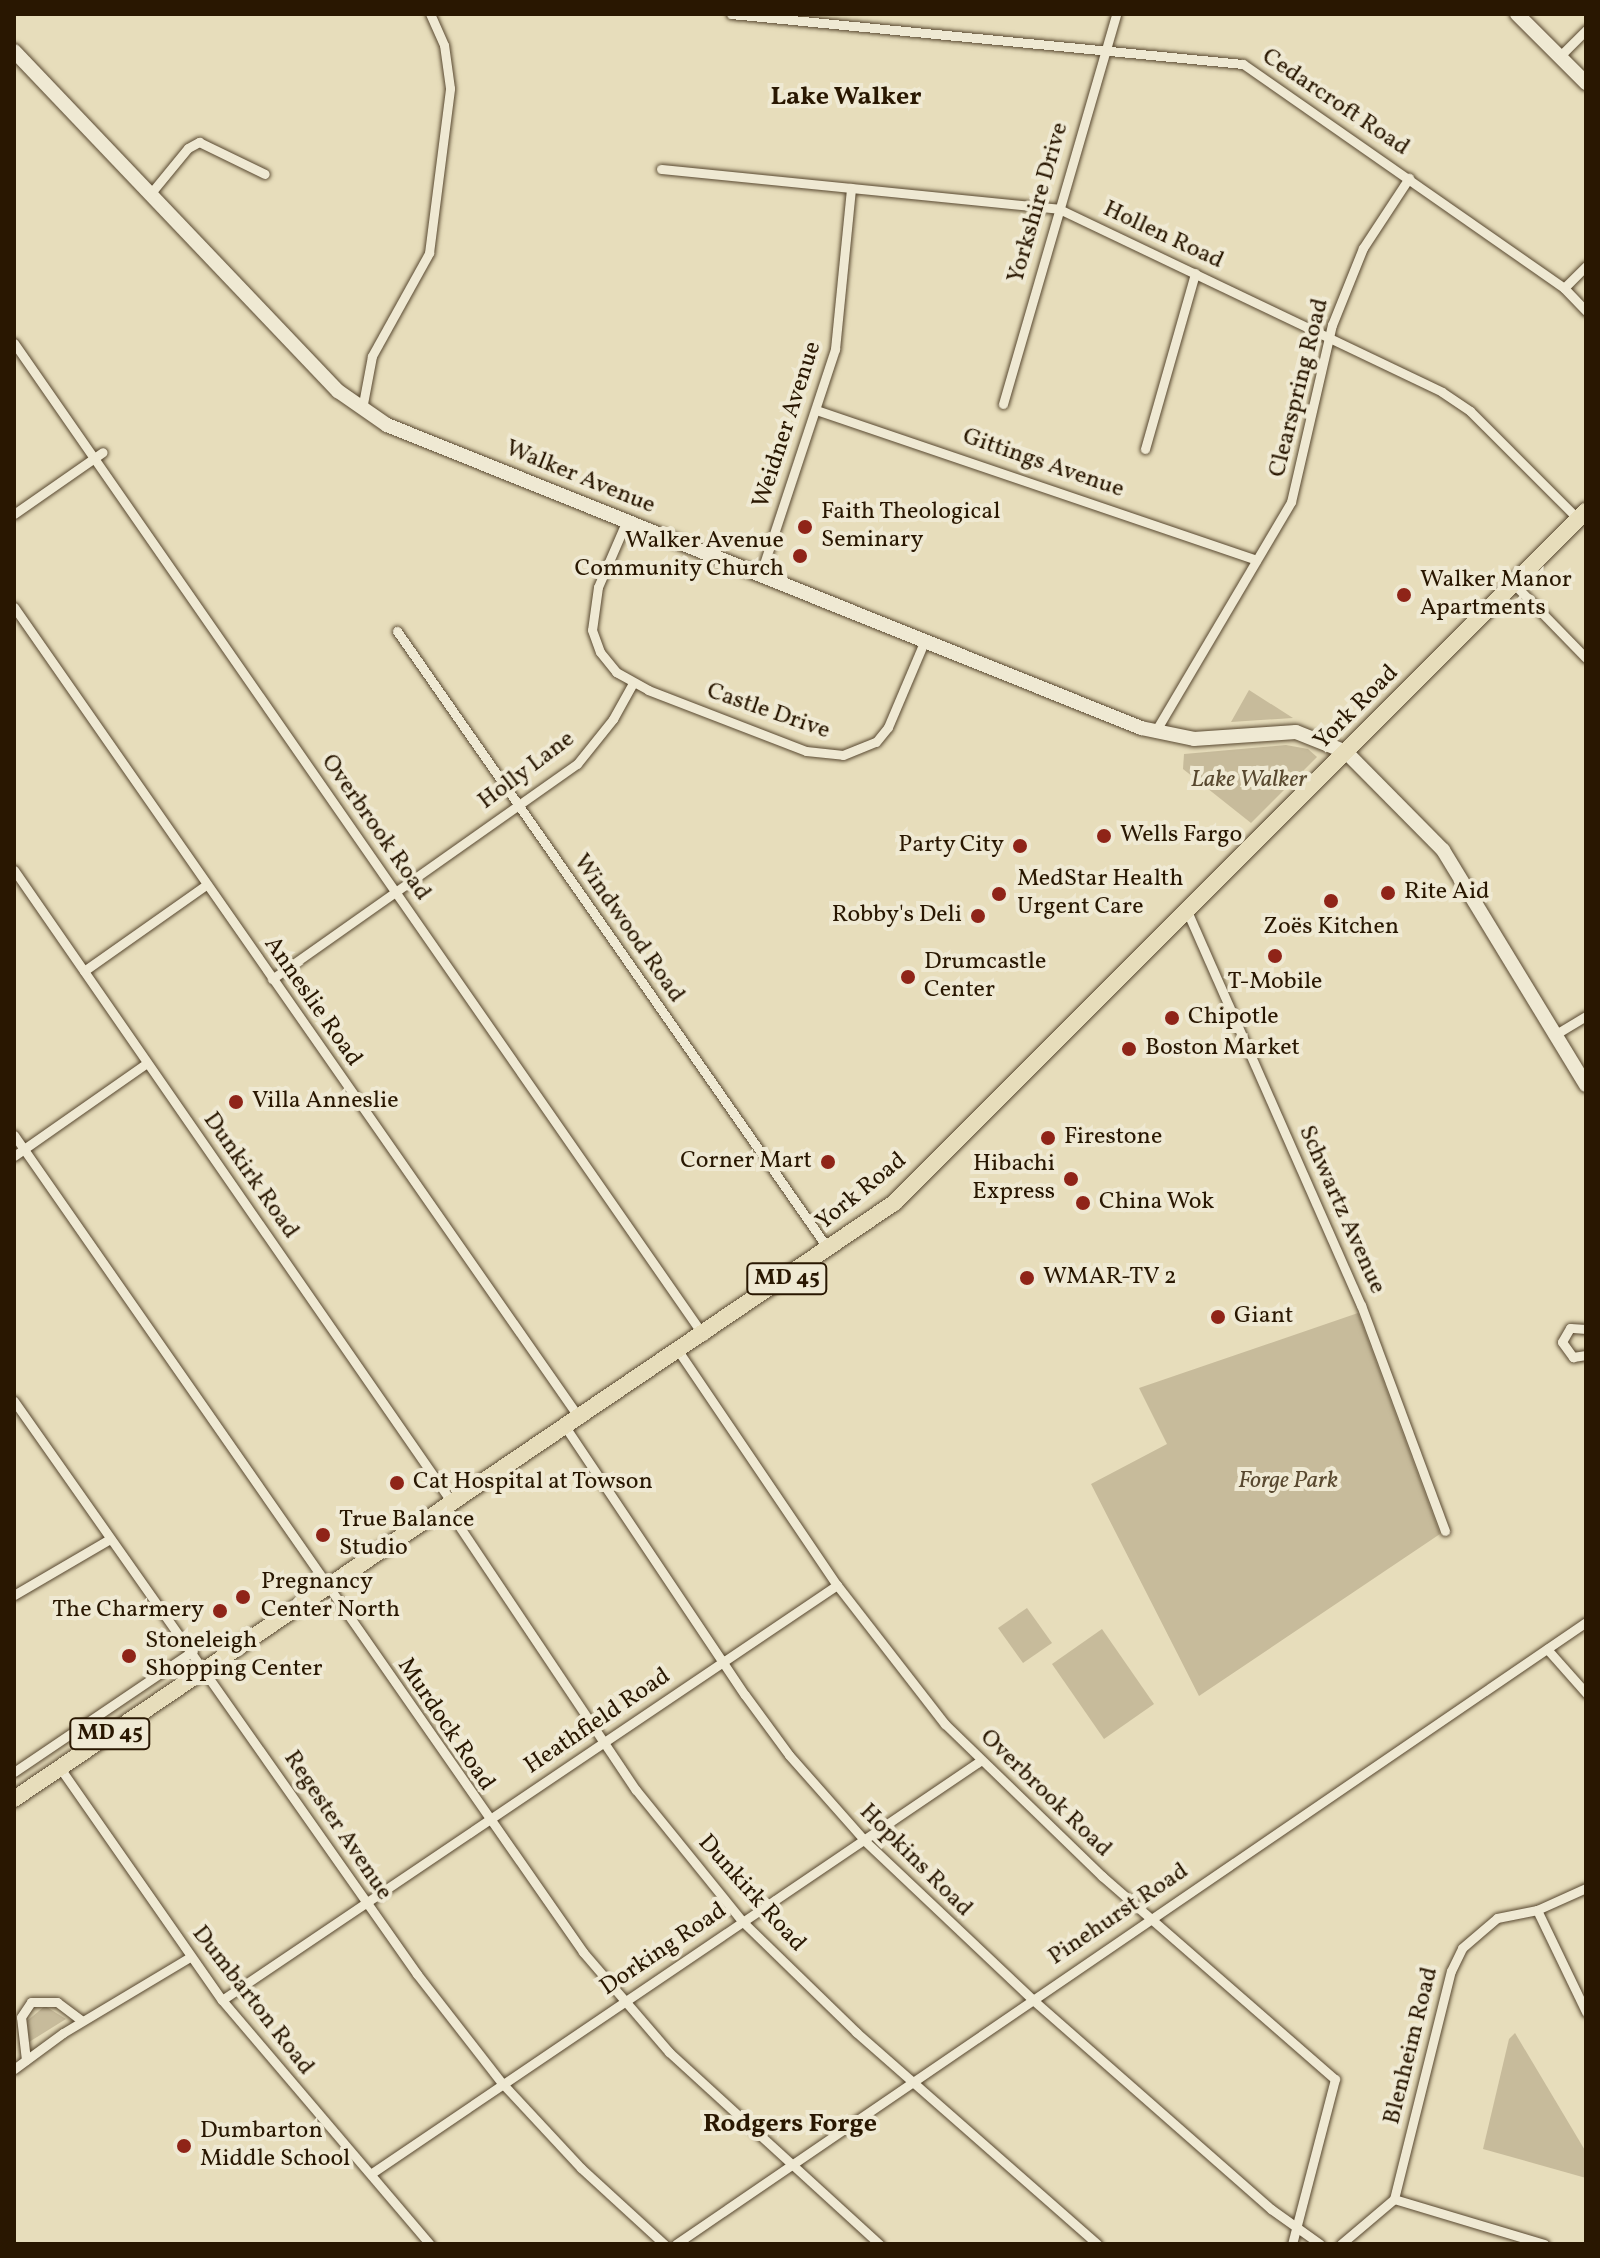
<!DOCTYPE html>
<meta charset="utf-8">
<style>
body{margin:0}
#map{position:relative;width:1600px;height:2258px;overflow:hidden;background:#e7ddbb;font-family:Vollkorn,serif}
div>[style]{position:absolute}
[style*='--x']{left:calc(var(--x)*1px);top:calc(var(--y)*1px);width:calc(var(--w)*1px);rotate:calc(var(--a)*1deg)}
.green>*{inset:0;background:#c7bb9b}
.roads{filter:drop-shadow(0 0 2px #584830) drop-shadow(0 0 2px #584830)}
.street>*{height:9px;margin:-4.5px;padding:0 4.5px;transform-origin:4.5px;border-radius:4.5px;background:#efe9d3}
.secondary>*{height:14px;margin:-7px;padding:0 7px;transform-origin:7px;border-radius:7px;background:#efe9d3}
.primary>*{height:16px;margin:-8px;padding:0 8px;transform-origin:8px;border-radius:8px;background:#e7ddbb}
.dots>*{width:22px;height:22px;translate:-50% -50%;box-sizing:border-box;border:4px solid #efe9d3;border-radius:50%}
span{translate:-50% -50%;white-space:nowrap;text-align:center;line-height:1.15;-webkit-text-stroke:8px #efe9d3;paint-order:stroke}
.shield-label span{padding:2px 6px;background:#efe9d3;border:2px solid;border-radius:6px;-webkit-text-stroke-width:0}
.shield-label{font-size:22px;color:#291701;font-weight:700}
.street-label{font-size:24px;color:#291701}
.poi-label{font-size:24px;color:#291701}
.left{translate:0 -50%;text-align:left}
.right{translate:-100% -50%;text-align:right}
.park-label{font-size:24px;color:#58482f;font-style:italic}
.neighbourhood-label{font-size:26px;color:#291701;font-weight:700}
.frame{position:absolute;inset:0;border:16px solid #291701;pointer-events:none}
</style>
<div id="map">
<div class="green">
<i style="clip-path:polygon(1249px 690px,1293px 718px,1231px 722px)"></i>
<i style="clip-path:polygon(1286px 745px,1308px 749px,1317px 757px,1251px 823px,1183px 769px,1184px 754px)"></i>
<i style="clip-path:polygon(1358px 1313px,1440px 1534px,1199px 1696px,1091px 1484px,1167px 1444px,1139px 1388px)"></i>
<i style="clip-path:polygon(1027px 1608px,1052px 1643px,1023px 1663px,998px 1628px)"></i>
<i style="clip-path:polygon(1102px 1629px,1154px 1704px,1104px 1739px,1052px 1664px)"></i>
<i style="clip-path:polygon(45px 2006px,66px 2019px,29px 2042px,27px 2021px)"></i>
<i style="clip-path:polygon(1515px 2033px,1586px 2152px,1586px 2178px,1483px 2149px,1509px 2039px)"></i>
</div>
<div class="roads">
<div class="street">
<i style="--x:731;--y:14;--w:514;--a:5.58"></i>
<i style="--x:1243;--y:64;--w:391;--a:34.9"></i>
<i style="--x:1564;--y:288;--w:32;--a:46"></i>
<i style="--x:1560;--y:56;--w:37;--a:-45"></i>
<i style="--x:661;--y:169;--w:400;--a:5.7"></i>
<i style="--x:1059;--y:209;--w:424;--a:25.5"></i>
<i style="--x:1442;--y:392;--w:34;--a:34"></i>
<i style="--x:1470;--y:411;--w:153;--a:45"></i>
<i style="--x:151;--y:193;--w:58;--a:-50.6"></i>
<i style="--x:188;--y:148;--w:13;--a:-29"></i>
<i style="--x:199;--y:142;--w:73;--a:25.9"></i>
<i style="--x:1564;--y:288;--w:31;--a:-45"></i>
<i style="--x:14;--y:343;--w:1209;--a:55.21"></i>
<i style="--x:1003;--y:404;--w:406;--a:-73.8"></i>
<i style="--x:362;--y:409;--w:54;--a:-79.3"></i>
<i style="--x:372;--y:356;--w:118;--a:-61"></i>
<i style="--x:429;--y:253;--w:166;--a:-82.7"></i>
<i style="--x:450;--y:88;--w:43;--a:-97.9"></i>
<i style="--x:444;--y:45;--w:34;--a:-114"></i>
<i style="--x:816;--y:410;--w:465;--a:18.8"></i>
<i style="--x:1145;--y:449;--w:183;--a:-74.1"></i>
<i style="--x:14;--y:514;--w:108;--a:-34.9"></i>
<i style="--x:627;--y:520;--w:73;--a:113.4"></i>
<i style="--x:598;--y:587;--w:43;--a:97.9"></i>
<i style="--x:592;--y:630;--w:23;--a:70"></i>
<i style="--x:600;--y:652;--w:26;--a:51"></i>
<i style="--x:616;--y:672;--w:37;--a:29"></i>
<i style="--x:648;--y:690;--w:169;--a:21.1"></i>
<i style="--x:806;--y:751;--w:37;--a:6"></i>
<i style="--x:843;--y:755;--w:35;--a:-22"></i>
<i style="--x:876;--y:742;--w:19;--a:-51"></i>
<i style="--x:888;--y:727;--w:92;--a:-67"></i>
<i style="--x:760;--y:576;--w:239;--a:-71.7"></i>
<i style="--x:835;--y:349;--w:162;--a:-84.3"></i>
<i style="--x:1514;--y:584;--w:103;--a:45.8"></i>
<i style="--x:14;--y:607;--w:990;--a:55.12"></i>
<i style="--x:397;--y:631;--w:755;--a:55.09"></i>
<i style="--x:1155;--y:732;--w:267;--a:-59.4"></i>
<i style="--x:1291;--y:502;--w:182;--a:-77"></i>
<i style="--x:1332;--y:325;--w:83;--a:-68.1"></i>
<i style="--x:1363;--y:248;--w:84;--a:-56.7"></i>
<i style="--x:14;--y:870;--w:771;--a:55.3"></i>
<i style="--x:1187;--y:911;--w:431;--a:66.2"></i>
<i style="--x:1361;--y:1305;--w:241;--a:69.6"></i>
<i style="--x:84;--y:971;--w:149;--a:-35.2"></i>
<i style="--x:272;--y:979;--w:373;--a:-35.2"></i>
<i style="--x:577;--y:764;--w:58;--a:-51.3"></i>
<i style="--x:613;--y:719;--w:41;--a:-60.9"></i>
<i style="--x:1556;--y:1034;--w:35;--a:-31"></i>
<i style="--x:14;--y:1135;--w:996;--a:55.14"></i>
<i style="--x:583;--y:1952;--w:132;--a:49.3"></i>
<i style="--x:669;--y:2052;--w:285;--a:42.4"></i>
<i style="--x:14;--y:1156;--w:162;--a:-35"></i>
<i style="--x:1586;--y:1329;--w:16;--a:-176"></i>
<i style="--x:1570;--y:1328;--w:16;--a:120"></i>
<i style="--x:1562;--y:1342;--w:19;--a:54"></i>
<i style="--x:1573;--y:1357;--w:13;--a:-9"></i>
<i style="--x:679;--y:1352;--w:282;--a:55.9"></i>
<i style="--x:837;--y:1585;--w:176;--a:52.2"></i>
<i style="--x:945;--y:1724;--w:219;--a:44.1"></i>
<i style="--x:1102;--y:1876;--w:309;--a:41.1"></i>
<i style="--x:1335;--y:2079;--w:171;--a:104.6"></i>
<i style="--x:14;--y:1401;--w:701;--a:54.88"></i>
<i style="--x:417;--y:1974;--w:138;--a:52.1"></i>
<i style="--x:502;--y:2083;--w:116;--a:47.1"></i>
<i style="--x:581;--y:2168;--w:113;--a:42.5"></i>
<i style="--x:566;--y:1428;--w:321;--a:56.2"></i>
<i style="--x:745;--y:1695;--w:74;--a:53.7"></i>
<i style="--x:789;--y:1755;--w:115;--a:48.5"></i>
<i style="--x:865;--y:1841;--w:230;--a:43.4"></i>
<i style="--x:1032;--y:1999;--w:318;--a:41.3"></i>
<i style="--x:1271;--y:2209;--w:60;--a:35.5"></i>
<i style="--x:447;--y:1508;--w:339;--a:56.2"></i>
<i style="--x:636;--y:1790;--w:170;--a:51"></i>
<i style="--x:743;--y:1922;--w:158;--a:44.2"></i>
<i style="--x:856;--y:2032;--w:321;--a:41.3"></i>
<i style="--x:14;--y:1595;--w:111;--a:-30.3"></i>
<i style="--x:1547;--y:1649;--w:59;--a:48.4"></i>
<i style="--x:60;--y:1768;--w:283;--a:55.1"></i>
<i style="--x:222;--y:2000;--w:321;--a:49.6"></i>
<i style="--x:14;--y:1772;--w:216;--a:-34.1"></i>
<i style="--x:1537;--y:1910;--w:113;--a:64.3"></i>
<i style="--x:222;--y:2000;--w:742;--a:-34.01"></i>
<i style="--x:26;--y:2060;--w:43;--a:-96.6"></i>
<i style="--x:21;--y:2017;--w:18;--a:-56"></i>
<i style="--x:31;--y:2002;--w:26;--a:0"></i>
<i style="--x:57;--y:2002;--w:31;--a:37"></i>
<i style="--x:14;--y:2069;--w:61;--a:-36.3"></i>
<i style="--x:63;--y:2033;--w:148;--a:-30.9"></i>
<i style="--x:372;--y:2173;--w:734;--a:-34.12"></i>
<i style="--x:1394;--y:2199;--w:157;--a:16.7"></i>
<i style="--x:676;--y:2244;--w:1102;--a:-34.35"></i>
<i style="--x:1341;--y:2244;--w:70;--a:-40.3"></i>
<i style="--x:1394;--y:2199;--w:235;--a:-76"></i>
<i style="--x:1451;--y:1971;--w:25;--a:-64"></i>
<i style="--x:1462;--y:1948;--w:46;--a:-40.6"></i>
<i style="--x:1497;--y:1918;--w:41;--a:-11.3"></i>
<i style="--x:1537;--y:1910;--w:54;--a:-24.2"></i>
</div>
<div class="secondary">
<i style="--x:1517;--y:14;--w:98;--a:45"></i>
<i style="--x:14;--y:51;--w:470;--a:46.4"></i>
<i style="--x:338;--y:391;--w:60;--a:34.8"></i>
<i style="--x:387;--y:425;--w:813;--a:21.89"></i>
<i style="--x:1141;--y:728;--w:54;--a:11.7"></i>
<i style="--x:1194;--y:739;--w:102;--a:-3.9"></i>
<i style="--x:1296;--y:732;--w:54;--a:21.8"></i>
<i style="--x:1346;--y:752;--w:138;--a:45.3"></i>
<i style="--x:1443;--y:850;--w:275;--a:58.7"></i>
</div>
<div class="primary">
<i style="--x:14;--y:1799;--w:1063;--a:-34.11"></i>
<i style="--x:894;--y:1203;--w:979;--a:-45"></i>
</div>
</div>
<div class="dots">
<i style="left:805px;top:527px;background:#8f2418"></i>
<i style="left:800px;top:556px;background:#8f2418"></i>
<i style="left:1404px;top:595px;background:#8f2418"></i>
<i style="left:1104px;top:836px;background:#8f2418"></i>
<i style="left:1020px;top:846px;background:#8f2418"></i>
<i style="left:1388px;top:893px;background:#8f2418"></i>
<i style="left:999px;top:894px;background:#8f2418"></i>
<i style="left:1331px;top:901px;background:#8f2418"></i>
<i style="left:978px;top:916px;background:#8f2418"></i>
<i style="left:1275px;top:956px;background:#8f2418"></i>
<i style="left:908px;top:977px;background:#8f2418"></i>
<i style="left:1172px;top:1018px;background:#8f2418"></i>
<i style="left:1129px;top:1049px;background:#8f2418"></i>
<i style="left:236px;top:1102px;background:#8f2418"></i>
<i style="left:1048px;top:1138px;background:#8f2418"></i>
<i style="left:828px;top:1162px;background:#8f2418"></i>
<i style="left:1071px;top:1179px;background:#8f2418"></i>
<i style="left:1083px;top:1203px;background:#8f2418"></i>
<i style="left:1027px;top:1278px;background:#8f2418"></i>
<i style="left:1218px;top:1317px;background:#8f2418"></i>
<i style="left:397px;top:1483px;background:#8f2418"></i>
<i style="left:323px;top:1535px;background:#8f2418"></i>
<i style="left:243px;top:1597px;background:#8f2418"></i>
<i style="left:220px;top:1611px;background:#8f2418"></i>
<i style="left:129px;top:1656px;background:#8f2418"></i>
<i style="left:184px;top:2146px;background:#8f2418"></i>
</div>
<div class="shield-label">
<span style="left:787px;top:1279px">MD 45</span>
<span style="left:110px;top:1734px">MD 45</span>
</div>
<div class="street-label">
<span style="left:1335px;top:103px;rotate:34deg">Cedarcroft Road</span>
<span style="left:1039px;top:203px;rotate:-74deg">Yorkshire Drive</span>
<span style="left:1163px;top:236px;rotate:25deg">Hollen Road</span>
<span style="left:1300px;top:388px;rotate:-76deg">Clearspring Road</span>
<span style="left:788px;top:425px;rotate:-72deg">Weidner Avenue</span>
<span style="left:1043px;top:464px;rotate:19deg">Gittings Avenue</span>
<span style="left:580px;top:478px;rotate:22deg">Walker Avenue</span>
<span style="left:1357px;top:708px;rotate:-45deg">York Road</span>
<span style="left:768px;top:712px;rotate:19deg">Castle Drive</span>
<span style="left:527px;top:771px;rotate:-37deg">Holly Lane</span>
<span style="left:375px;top:828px;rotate:55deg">Overbrook Road</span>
<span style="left:628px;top:929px;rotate:55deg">Windwood Road</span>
<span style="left:312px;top:1002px;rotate:55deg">Anneslie Road</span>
<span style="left:250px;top:1176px;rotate:55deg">Dunkirk Road</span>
<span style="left:862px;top:1192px;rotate:-39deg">York Road</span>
<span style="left:1341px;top:1210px;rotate:66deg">Schwartz Avenue</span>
<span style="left:598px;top:1722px;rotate:-34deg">Heathfield Road</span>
<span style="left:445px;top:1725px;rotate:56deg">Murdock Road</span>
<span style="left:1045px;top:1794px;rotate:44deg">Overbrook Road</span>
<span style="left:337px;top:1826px;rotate:56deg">Regester Avenue</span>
<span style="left:915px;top:1861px;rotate:45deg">Hopkins Road</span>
<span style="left:751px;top:1894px;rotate:48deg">Dunkirk Road</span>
<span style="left:1119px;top:1915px;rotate:-34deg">Pinehurst Road</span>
<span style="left:664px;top:1950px;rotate:-34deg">Dorking Road</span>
<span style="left:252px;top:2001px;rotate:52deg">Dumbarton Road</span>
<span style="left:1412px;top:2046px;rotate:-76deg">Blenheim Road</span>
</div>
<div class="poi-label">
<span class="left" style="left:821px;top:527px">Faith Theological<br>Seminary</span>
<span class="right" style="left:784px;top:556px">Walker Avenue<br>Community Church</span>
<span class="left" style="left:1420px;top:595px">Walker Manor<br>Apartments</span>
<span class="left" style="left:1120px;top:836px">Wells Fargo</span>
<span class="right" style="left:1004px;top:846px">Party City</span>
<span class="left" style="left:1017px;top:894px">MedStar Health<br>Urgent Care</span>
<span class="left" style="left:1404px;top:893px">Rite Aid</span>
<span class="right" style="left:962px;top:916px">Robby's Deli</span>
<span style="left:1331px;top:928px">Zoës Kitchen</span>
<span class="left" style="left:924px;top:977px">Drumcastle<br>Center</span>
<span style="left:1275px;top:983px">T-Mobile</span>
<span class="left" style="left:1188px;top:1018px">Chipotle</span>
<span class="left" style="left:1145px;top:1049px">Boston Market</span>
<span class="left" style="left:252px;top:1102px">Villa Anneslie</span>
<span class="left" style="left:1064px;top:1138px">Firestone</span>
<span class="right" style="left:812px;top:1162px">Corner Mart</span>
<span class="right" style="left:1055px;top:1179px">Hibachi<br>Express</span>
<span class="left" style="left:1099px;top:1203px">China Wok</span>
<span class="left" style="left:1043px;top:1278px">WMAR-TV 2</span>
<span class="left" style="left:1234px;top:1317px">Giant</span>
<span class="left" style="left:413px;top:1483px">Cat Hospital at Towson</span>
<span class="left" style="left:339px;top:1535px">True Balance<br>Studio</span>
<span class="left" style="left:261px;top:1597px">Pregnancy<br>Center North</span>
<span class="right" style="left:204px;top:1611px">The Charmery</span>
<span class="left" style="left:145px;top:1656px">Stoneleigh<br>Shopping Center</span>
<span class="left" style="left:200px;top:2146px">Dumbarton<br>Middle School</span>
</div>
<div class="park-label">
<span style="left:1249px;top:781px">Lake Walker</span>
<span style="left:1288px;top:1482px">Forge Park</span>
</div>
<div class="neighbourhood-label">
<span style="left:846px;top:98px">Lake Walker</span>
<span style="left:790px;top:2125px">Rodgers Forge</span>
</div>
<div class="frame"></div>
</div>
